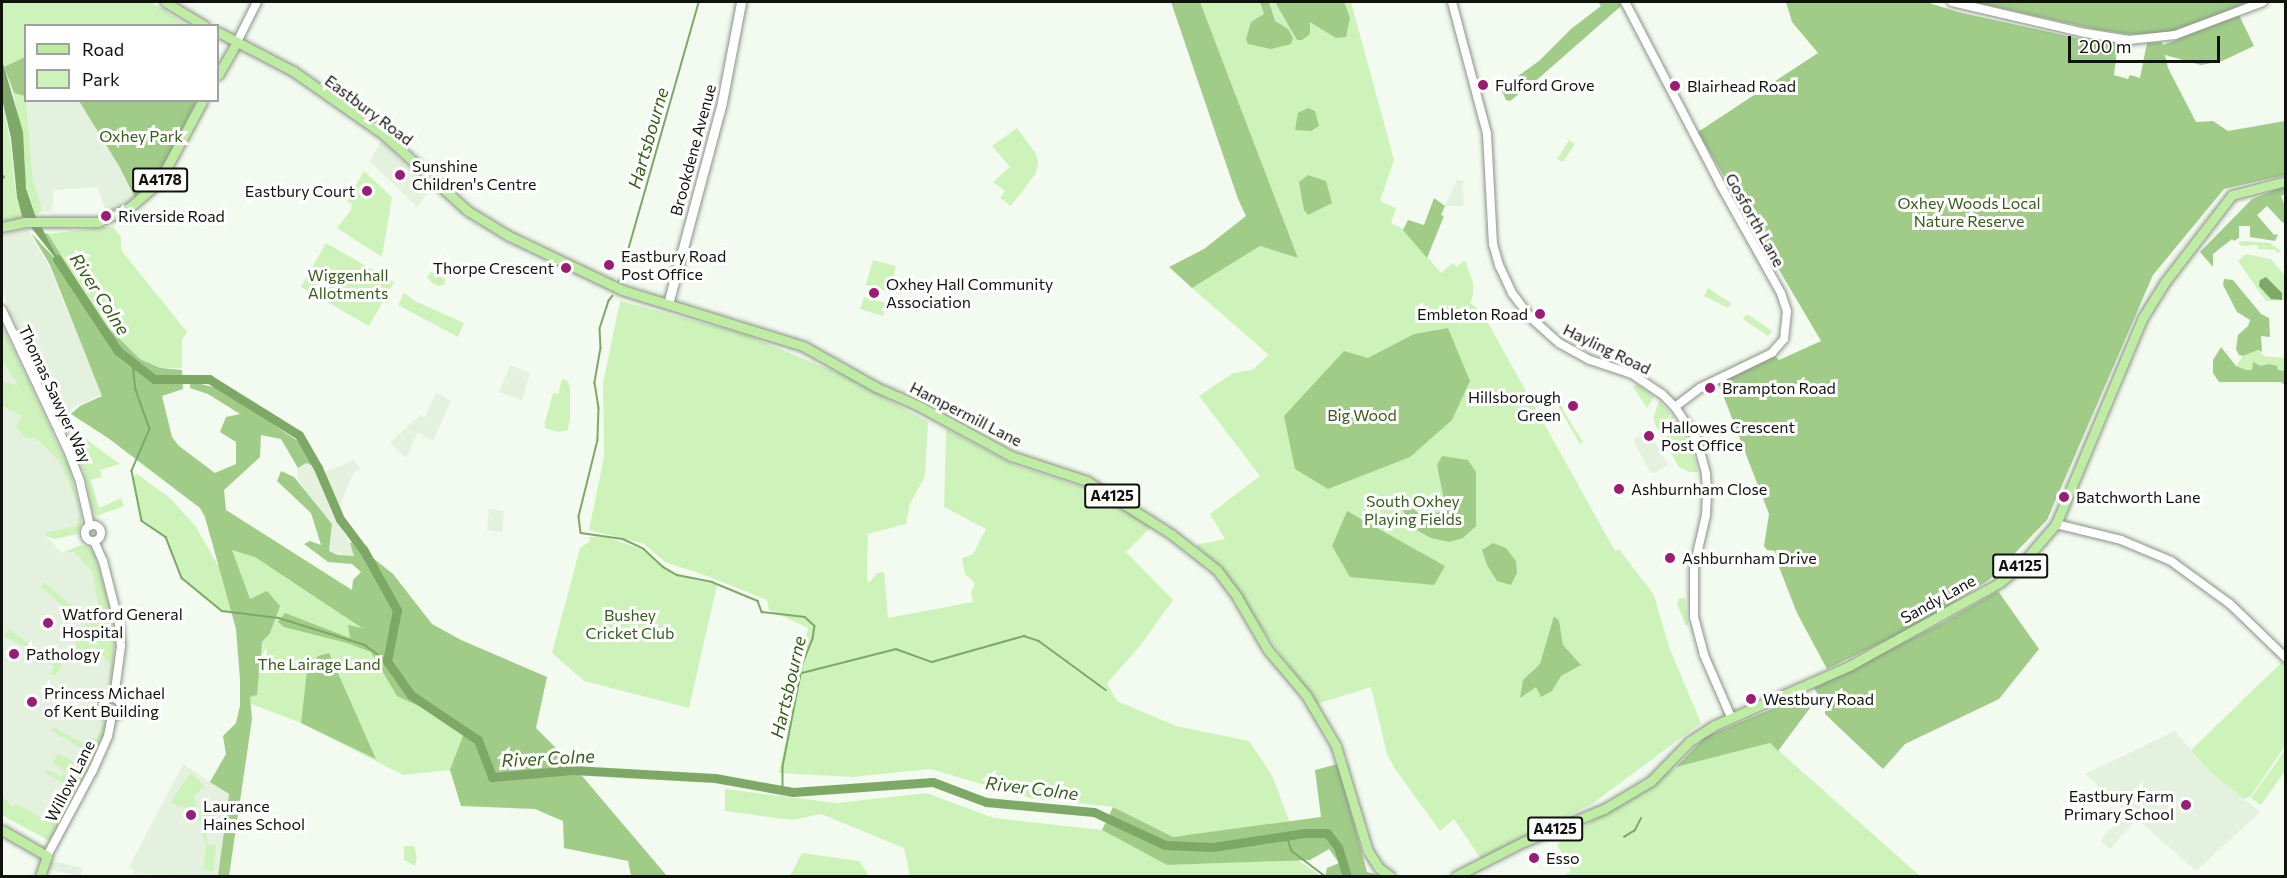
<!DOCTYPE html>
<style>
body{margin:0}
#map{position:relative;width:2287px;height:878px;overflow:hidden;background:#f3fbf0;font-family:Commissioner,sans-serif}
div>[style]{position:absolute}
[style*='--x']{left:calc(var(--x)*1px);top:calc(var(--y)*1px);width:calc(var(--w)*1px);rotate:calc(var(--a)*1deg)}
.built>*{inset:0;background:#e5f1df}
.green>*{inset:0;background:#cef3ba}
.forest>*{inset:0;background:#a0cc88}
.water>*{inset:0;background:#7ea866}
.stream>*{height:1.5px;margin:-0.75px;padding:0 0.75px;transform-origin:0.75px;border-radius:0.75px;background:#7ea866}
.river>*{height:9px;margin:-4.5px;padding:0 4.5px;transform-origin:4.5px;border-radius:4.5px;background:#7ea866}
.roads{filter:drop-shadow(0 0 2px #8b9288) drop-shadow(0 0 2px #8b9288)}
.tertiary>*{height:8px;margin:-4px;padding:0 4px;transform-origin:4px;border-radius:4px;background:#fff}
.tertiary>.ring{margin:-4px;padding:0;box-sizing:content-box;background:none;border:8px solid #fff;border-radius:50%}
.secondary>*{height:9px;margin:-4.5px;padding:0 4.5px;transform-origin:4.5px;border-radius:4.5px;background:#fff}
.primary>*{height:9px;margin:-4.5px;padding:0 4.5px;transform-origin:4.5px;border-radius:4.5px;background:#bfeca3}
.dots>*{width:16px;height:16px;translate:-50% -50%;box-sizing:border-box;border:3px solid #fff;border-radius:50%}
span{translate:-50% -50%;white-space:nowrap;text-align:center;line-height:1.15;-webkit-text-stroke:6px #fff;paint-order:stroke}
.shield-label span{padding:2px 4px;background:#fff;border:2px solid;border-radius:4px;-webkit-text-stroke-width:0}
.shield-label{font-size:15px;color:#10120e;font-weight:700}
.poi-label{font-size:16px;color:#10120e}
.left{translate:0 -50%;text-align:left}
.right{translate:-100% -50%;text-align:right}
.street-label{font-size:16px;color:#10120e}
.park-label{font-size:16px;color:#365d1a}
.water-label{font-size:18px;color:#355d19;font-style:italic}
.frame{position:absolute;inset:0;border:3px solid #10120e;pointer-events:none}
.legend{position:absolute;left:24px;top:24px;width:195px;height:78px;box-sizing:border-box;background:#fff;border:2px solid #9fa09f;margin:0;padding:8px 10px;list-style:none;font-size:18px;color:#10120e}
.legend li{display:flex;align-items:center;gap:12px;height:30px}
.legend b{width:30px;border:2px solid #9fa09f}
.scale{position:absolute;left:2068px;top:36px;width:152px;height:27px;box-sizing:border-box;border:3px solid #10120e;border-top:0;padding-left:8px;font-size:18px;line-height:21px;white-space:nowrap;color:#10120e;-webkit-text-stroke:4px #fff;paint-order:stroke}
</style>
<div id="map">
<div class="built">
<i style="clip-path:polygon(26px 101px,79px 101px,119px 166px,135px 198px,106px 213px,98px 187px,54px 190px,52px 211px,41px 212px,33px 181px)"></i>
<i style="clip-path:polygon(381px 141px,431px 189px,417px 207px,370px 161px)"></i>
<i style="clip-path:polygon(1457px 180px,1464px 181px,1461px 189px,1463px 189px,1464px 206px,1445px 206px)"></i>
<i style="clip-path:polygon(27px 229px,49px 266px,102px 395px,72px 408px,70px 414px,50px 400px,2px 291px,2px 235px)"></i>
<i style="clip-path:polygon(2px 359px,18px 387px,2px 381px)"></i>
<i style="clip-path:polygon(510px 365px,530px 373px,522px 400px,499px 392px)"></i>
<i style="clip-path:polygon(436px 393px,451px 401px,435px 436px,432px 441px,418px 432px,406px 458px,390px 443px,420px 415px,425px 417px)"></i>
<i style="clip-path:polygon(2px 406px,22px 416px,34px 438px,58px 460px,74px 494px,80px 514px,76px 526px,47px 532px,45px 535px,62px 553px,74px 552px,92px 572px,100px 616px,89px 630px,115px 665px,110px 694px,101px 711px,106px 728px,93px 764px,56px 835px,2px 804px)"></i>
<i style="clip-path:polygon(1649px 431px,1668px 465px,1654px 473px,1650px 472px,1634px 442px,1635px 438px)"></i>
<i style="clip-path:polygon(353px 459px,360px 468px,353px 474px,340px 506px,332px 508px,355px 555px,349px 557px,329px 551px,332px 524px,312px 502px,297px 477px,298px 468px,306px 463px,314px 466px,318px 474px,344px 465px)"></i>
<i style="clip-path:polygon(489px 509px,504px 511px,502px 532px,487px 530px)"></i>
<i style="clip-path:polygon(2175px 731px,2209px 771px,2260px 812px,2196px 871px,2137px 819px,2110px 849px,2100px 841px,2126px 811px,2085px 774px)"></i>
<i style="clip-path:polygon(183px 764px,229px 794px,218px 876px,133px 874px,134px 870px,129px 867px)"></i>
<i style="clip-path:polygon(57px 862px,83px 868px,80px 876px,48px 869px,50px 863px)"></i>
</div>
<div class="green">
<i style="clip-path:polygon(2px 2px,151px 2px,187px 25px,26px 26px,26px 100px,33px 181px,41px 205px,41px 212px,35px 215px,24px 178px,25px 159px,13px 90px,2px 60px)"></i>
<i style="clip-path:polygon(1200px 2px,1351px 2px,1394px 160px,1380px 201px,1396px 208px,1391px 223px,1405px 230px,1441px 273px,1453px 263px,1457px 267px,1464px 260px,1466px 263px,1473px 283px,1473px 295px,1470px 303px,1482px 312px,1615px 551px,1619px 549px,1654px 595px,1669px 647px,1701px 723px,1592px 804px,1481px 859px,1454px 819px,1440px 831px,1395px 769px,1387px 754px,1371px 687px,1317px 704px,1214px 562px,1196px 545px,1225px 539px,1210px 514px,1260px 476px,1199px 396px,1233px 373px,1252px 370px,1269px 355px,1192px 288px,1260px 246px,1298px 258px)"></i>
<i style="clip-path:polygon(2px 100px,10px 140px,16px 194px,23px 219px,2px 221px)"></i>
<i style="clip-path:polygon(1017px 128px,1036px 154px,1038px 162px,1036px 173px,1011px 206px,1000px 198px,1005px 191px,993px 182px,1010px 167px,992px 146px)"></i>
<i style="clip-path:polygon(1569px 140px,1575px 144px,1563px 162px,1557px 159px)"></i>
<i style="clip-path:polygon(364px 171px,392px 197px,382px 257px,337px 228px,351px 210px,352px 204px,347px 201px)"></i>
<i style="clip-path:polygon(105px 227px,113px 227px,121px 237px,121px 250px,187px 332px,182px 340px,182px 368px,160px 368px,140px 359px,123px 344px,103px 323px,48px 234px)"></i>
<i style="clip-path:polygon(2246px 241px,2270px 243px,2281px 251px,2278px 253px,2275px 250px,2258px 249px,2258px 245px,2241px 246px,2238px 242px)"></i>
<i style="clip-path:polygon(326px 243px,394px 282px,369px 326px,301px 287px)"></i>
<i style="clip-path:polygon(2246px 254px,2271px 259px,2285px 276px,2285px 309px,2284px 300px,2266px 301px,2238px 261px)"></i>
<i style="clip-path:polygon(873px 260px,896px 266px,890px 292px,866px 285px)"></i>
<i style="clip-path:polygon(431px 272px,445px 279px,445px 284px,439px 286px,432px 283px,427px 277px)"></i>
<i style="clip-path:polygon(1708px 288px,1731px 303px,1728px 308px,1704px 296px)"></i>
<i style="clip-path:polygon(404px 293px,415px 301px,464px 323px,458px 337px,398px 305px)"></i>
<i style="clip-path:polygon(864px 297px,887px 303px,883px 316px,860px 309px)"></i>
<i style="clip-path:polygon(620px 301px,744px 334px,845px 376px,928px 422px,925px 476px,910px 504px,906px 524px,868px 534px,867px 579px,869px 583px,877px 573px,884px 572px,888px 618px,973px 602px,971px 593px,975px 583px,965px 574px,962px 558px,973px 554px,986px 529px,944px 507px,946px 429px,1014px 465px,1085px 488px,1152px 526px,1126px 552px,1173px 600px,1140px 646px,1107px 683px,1117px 701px,1176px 726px,1249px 741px,1272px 775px,1290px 823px,1173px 837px,1113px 807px,1030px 798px,930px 769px,852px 777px,779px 773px,808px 628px,769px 610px,767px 600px,710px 577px,665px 562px,644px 544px,589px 530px,604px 457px,603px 383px)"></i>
<i style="clip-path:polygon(1747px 314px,1772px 331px,1768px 336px,1743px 319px)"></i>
<i style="clip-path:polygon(2px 326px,70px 470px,81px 515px,81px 526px,78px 534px,54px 539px,44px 535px,47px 532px,76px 526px,80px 514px,74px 494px,58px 460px,35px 438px,26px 438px,16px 427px,22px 416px,2px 406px,2px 381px,18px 386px,2px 359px)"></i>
<i style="clip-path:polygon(2258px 350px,2264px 356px,2285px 358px,2285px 371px,2246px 370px,2236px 366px,2243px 356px)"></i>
<i style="clip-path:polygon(562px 379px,568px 381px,570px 388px,570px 418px,568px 430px,558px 432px,545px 428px,545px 422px,553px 393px,558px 394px)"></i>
<i style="clip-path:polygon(1637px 384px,1654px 397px,1647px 408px,1633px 387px)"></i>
<i style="clip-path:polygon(1563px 395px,1561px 400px,1563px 410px,1583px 442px,1580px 444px,1554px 399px)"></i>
<i style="clip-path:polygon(1659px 401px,1671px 414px,1661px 432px,1657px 428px,1653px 418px)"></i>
<i style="clip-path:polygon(1672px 415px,1689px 439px,1698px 472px,1689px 472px,1679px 467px,1661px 436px)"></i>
<i style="clip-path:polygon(64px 423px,120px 464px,100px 470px,102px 477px,91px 480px,99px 508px,121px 498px,124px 506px,96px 516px,93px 511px,84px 471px)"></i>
<i style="clip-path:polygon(137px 474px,170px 498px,196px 527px,220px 569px,237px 613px,222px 611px,182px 578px,166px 537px,142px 521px,133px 477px)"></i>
<i style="clip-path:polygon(205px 517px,391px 638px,446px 718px,466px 728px,465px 773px,450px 770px,403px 775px,301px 723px,249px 703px,250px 697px,257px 695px)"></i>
<i style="clip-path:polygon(603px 536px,642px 549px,675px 575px,717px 585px,689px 708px,584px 681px,552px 653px,580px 548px,590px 541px,589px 537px)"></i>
<i style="clip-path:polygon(81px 545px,89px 547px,95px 554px,116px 631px,110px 692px,108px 691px,111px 664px,94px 646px,71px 662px,62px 656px,89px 630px,41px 587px,44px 582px,91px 622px,99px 611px,92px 572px,74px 552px,62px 553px)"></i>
<i style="clip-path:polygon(1679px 598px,1685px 598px,1688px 625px,1686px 626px,1677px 604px)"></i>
<i style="clip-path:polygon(9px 629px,36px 649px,38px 647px,55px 659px,62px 665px,60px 669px,54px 676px,51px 674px,54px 666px,44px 661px,46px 658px,4px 636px)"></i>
<i style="clip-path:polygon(2282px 662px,2286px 665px,2285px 746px,2251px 796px,2244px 799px,2209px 771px,2191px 750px)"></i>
<i style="clip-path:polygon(105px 721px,107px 728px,93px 764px,79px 792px,45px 773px,47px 769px,61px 777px,63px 773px,71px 780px,77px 767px,72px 764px,66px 773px,53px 762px,58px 753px,78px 764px,86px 751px,51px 730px,53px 727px,84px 744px,93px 738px,96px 739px)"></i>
<i style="clip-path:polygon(1770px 743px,1920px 876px,1564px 876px,1571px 871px,1557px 844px,1676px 767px)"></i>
<i style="clip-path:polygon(2285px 750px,2285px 771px,2261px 805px,2251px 798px)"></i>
<i style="clip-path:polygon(191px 773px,205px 786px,193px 797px,198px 803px,194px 807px,198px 812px,210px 805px,217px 819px,205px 821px,204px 826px,208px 845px,216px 845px,213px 872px,203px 869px,206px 846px,199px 819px,193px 810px,172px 804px,171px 800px)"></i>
<i style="clip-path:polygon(725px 789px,837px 803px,926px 793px,994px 818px,1102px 830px,1167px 865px,1298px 860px,1321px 876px,910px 876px,904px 848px,821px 814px,792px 820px,725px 811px)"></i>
<i style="clip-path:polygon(69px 792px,76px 796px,51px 842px,2px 815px,2px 797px,13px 807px,15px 803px,51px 823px)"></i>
<i style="clip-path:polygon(404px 846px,414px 846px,417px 858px,415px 866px,404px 860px)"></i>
<i style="clip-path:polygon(802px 853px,859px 861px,869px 876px,790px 876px)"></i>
</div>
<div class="forest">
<i style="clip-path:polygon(1171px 2px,1200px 2px,1298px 258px,1260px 246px,1192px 288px,1169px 267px,1204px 249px,1246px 216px,1238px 199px)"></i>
<i style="clip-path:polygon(1260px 2px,1269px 2px,1275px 21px,1288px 29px,1293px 38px,1291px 44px,1271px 49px,1248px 44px,1246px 39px,1251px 22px,1264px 14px)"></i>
<i style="clip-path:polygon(1275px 2px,1344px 2px,1350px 18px,1346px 37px,1336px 38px,1310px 22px,1310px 34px,1302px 40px,1297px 40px)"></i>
<i style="clip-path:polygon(1598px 2px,1619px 2px,1621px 6px,1539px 78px,1510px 101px,1506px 100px,1502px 91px,1507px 84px,1539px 61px,1571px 29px,1601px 6px)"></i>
<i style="clip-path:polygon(1786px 2px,1926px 2px,1958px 12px,2095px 42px,2118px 42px,2114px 75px,2128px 79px,2130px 75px,2140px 78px,2147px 43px,2162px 42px,2163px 45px,2239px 15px,2254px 46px,2222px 61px,2201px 65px,2165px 55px,2168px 68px,2196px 122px,2213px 121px,2228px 131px,2285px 121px,2285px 175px,2224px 189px,2153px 275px,2047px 520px,1990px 579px,1966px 595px,1909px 629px,1827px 669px,1797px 613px,1779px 567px,1775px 551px,1767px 550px,1764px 546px,1769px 514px,1718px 382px,1774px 355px,1779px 360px,1821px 341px,1698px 132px,1818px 53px,1792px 22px)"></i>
<i style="clip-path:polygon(1973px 2px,2248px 2px,2203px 22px,2161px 35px,2127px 34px,2094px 29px)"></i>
<i style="clip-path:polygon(25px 57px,25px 96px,14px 93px,4px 67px)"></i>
<i style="clip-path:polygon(79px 101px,197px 101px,152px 187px,135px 198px,119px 166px)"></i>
<i style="clip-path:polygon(1308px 108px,1315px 111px,1319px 126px,1311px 131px,1295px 130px,1298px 113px)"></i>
<i style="clip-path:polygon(1308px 175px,1326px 181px,1332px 203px,1308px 215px,1304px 210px,1299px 182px)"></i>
<i style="clip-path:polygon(2285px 186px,2285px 194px,2281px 196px,2285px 206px,2285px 221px,2283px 223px,2267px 206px,2257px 215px,2274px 235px,2278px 234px,2275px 241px,2250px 237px,2250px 226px,2239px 226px,2239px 238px,2234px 241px,2232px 239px,2213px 254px,2213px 267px,2200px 252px,2252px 199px)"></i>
<i style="clip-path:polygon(1434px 198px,1445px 206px,1441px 215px,1444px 216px,1427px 258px,1403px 230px,1408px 220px,1424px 225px)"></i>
<i style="clip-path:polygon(31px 233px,62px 266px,45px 233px,48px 234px,103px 323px,140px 359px,160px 368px,182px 370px,183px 389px,162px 396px,172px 437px,179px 446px,215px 473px,236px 464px,236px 442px,220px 432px,226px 417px,240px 414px,208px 394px,190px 388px,190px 381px,220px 389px,301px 443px,314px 466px,306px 463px,298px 468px,281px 439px,261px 435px,260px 457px,224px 490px,226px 510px,352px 590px,353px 580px,361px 572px,352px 564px,328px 562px,304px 544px,310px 541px,321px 545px,311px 513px,277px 481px,281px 471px,294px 477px,332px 524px,329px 551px,338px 555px,354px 556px,350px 543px,353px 542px,393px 574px,432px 624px,461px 640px,547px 677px,536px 728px,571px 763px,667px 876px,631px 876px,628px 861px,564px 848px,563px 821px,535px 809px,461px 806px,450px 770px,466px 728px,397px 696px,371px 652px,347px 643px,284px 627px,278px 622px,285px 613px,350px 638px,348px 625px,362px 628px,255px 557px,232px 550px,250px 599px,267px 591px,280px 606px,270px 633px,262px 642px,257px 695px,250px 697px,252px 719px,229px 876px,218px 876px,229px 794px,210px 782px,226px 754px,223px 736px,236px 723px,240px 706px,240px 680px,236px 629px,205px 517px,200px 508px,108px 438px,71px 414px,80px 406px,102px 396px,50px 265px)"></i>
<i style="clip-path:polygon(2224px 279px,2233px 280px,2261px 314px,2269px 318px,2270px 337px,2261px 336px,2262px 352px,2258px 350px,2243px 356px,2239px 355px,2236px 349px,2238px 335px,2248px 326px,2250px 320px,2237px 312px,2223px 285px)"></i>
<i style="clip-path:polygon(1448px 328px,1470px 381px,1452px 420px,1410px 457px,1328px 489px,1295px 469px,1284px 416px,1344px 351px,1368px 358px,1414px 334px)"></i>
<i style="clip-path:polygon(2221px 347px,2236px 366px,2246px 370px,2252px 370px,2253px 362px,2261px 366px,2269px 364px,2277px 366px,2278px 370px,2285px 371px,2285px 385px,2281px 382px,2219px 382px,2213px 373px,2213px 360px)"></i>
<i style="clip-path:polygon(1442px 456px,1468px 460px,1476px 472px,1476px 526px,1463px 538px,1449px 542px,1431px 538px,1413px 528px,1401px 507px,1402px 501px,1420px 514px,1435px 514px,1443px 510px,1444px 500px,1437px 465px)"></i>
<i style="clip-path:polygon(1347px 511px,1445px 566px,1434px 585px,1350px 577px,1332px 546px)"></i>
<i style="clip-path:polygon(1493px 543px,1506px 548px,1516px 561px,1517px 573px,1511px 585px,1497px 581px,1487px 565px,1482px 550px)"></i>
<i style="clip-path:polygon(1998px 591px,2039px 649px,1999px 699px,1905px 744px,1883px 769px,1825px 714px,1825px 707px,1814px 688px,1944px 622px)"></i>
<i style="clip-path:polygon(1554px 616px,1559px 621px,1563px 645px,1581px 665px,1561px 676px,1552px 691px,1541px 697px,1536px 687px,1520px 698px,1523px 680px,1540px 664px)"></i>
<i style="clip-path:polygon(329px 653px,376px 759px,301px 723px,307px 671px,318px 656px)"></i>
<i style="clip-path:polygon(1803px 696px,1810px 708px,1778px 751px,1770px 743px,1676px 767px,1705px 737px)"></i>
<i style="clip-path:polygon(1338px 764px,1367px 872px,1383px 876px,1325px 876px,1327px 868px,1339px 863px,1329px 849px,1310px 860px,1167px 865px,1102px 830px,1113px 807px,1173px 837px,1321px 817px,1315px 770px)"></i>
</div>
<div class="water">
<i style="clip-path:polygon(2px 60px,23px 132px,26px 188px,35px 215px,64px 269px,22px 216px,17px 197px,11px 138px,2px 99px)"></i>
<i style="clip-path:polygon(2266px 277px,2282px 293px,2282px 300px,2271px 299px,2259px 286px,2260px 280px)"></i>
</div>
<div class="stream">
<i style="--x:2;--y:174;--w:4;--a:56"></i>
<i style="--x:619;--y:282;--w:291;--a:-74.1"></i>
<i style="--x:613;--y:296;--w:6;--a:129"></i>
<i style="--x:609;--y:301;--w:29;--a:108"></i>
<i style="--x:600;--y:329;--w:19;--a:87"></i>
<i style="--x:601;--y:348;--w:36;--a:100"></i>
<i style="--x:595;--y:383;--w:25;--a:81"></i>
<i style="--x:599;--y:408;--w:32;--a:92"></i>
<i style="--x:598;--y:440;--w:79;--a:103.9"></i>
<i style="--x:579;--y:517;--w:16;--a:83"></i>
<i style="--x:581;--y:533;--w:42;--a:8.1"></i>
<i style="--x:623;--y:539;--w:23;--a:25"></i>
<i style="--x:644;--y:549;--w:26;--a:43"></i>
<i style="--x:663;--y:567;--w:16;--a:30"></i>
<i style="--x:677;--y:575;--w:36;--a:11"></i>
<i style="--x:712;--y:582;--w:50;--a:22.4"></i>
<i style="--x:758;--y:601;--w:12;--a:70"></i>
<i style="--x:762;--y:612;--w:43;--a:6.6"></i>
<i style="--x:805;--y:617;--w:13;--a:42"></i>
<i style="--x:815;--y:626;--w:13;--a:99"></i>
<i style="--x:813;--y:639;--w:27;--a:112"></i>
<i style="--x:803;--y:664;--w:105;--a:101"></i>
<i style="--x:783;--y:767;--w:23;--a:90"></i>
<i style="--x:133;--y:363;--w:27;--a:84"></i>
<i style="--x:136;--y:390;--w:41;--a:70.3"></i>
<i style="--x:150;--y:429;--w:46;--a:113.2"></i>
<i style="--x:132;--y:471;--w:51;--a:78.7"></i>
<i style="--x:142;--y:521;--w:29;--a:34"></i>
<i style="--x:166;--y:537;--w:44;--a:68.7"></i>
<i style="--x:182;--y:578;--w:52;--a:39.5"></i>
<i style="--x:222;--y:611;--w:57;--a:7"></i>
<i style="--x:279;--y:618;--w:90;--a:17.4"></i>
<i style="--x:365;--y:645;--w:27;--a:36"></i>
<i style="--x:802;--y:673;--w:97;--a:-14.3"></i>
<i style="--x:896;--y:649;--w:38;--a:20"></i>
<i style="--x:932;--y:662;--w:96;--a:-15.8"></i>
<i style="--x:1024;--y:636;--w:16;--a:18"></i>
<i style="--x:1039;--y:641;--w:83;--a:36.2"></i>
<i style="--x:1287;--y:836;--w:16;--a:72"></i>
<i style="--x:1292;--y:851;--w:41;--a:37.1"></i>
<i style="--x:1624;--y:837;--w:13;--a:-32"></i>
<i style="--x:1635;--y:830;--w:13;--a:-63"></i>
</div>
<div class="river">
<i style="--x:57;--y:259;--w:110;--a:56.5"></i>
<i style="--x:118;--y:351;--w:46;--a:37.9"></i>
<i style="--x:154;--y:379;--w:55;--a:0"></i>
<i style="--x:209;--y:379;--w:106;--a:31.9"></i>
<i style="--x:299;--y:435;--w:38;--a:60"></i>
<i style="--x:318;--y:468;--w:56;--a:66.7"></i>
<i style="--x:340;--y:519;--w:38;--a:53"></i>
<i style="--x:363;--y:549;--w:70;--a:60.9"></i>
<i style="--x:397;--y:610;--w:52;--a:101.1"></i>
<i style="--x:387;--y:661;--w:42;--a:54.8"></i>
<i style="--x:411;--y:695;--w:81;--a:33.9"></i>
<i style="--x:478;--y:740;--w:40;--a:69"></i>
<i style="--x:492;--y:777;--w:81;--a:-4.9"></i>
<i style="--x:573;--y:770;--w:142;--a:3.2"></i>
<i style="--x:715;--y:778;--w:79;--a:10.2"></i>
<i style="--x:793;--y:792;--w:140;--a:-4.1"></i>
<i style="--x:933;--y:782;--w:57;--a:20.7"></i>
<i style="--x:986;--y:802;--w:108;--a:5.3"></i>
<i style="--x:1094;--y:812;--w:78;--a:24.9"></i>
<i style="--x:1165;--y:845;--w:48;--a:2.4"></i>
<i style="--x:1213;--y:847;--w:92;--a:-8.7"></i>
<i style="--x:1304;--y:833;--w:23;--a:0"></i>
<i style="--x:1327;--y:833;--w:18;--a:52"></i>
<i style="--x:1338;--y:847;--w:30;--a:73"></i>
</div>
<div class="roads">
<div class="tertiary">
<i style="--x:1452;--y:2;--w:137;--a:75.1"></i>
<i style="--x:1487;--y:134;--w:110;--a:86.9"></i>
<i style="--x:1493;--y:244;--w:22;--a:74"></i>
<i style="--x:1499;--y:265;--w:31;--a:65"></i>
<i style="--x:1512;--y:293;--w:30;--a:53"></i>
<i style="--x:1530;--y:317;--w:39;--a:42"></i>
<i style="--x:1559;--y:343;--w:35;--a:29"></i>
<i style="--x:1590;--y:360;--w:44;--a:18.4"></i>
<i style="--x:1632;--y:374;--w:36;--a:34"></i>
<i style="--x:1662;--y:394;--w:18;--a:45"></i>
<i style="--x:1675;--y:407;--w:40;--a:56"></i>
<i style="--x:1697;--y:440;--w:35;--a:75"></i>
<i style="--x:1706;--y:474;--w:21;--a:87"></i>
<i style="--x:1707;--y:495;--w:20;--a:93"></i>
<i style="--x:1706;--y:515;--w:53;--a:103"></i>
<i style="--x:1694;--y:567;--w:50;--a:90"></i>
<i style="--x:1694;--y:617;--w:39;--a:75"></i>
<i style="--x:1704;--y:655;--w:68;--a:66.5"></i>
<i style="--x:1625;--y:2;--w:205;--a:62.4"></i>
<i style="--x:1720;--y:184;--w:125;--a:60.8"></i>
<i style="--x:1781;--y:293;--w:19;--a:72"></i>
<i style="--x:1787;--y:311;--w:28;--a:96"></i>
<i style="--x:1784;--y:339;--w:18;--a:131"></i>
<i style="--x:1772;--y:353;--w:80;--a:154.1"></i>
<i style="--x:1700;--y:388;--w:31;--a:143"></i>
<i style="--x:1952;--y:2;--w:137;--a:13.1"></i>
<i style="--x:2085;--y:33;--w:45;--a:9"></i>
<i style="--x:2129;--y:40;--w:46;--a:-6.2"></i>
<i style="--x:2175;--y:35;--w:94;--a:-20.6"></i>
<i style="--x:237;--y:42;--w:45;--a:-63.4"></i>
<i style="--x:2;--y:310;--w:155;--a:64.8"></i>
<i style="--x:68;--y:450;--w:34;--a:69"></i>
<i style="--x:80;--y:482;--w:45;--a:77.2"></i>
<i style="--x:2056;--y:524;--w:67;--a:13.8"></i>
<i style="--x:2121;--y:540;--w:54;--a:22.8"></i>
<i style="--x:2171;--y:561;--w:73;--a:36.1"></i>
<i style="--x:2230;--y:604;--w:78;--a:44"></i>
<i class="ring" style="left:85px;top:525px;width:8px;height:8px"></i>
<i style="--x:94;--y:541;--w:22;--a:66"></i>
<i style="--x:103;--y:561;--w:65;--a:75.7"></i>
<i style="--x:119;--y:624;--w:22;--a:85"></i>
<i style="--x:121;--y:646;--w:52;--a:97.7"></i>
<i class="ring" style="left:103px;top:698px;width:10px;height:10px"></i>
<i style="--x:47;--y:856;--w:98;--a:-61.9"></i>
<i style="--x:93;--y:770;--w:37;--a:-66"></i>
<i style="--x:108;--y:736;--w:20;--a:-79"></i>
</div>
<div class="secondary">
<i style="--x:668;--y:304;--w:209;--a:-75"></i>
<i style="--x:722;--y:102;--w:102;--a:-79.2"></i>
</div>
<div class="primary">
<i style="--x:165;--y:2;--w:47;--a:31"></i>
<i style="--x:218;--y:32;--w:85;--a:27.5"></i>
<i style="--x:293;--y:71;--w:110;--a:35"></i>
<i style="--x:383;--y:134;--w:115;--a:42.2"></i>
<i style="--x:468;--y:211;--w:48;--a:31.4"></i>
<i style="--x:509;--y:236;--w:125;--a:25.5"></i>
<i style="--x:622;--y:290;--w:189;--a:17.2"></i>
<i style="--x:803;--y:346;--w:84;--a:29.3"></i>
<i style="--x:876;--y:387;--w:45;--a:23.7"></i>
<i style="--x:917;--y:405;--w:107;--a:28.5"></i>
<i style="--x:1011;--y:456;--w:80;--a:18.2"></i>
<i style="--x:1087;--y:481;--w:99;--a:32.2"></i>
<i style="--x:1171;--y:534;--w:58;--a:38"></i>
<i style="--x:1217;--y:570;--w:34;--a:53"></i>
<i style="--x:1237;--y:597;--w:61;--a:59.7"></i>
<i style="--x:1268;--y:650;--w:59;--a:49.8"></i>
<i style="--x:1306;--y:695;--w:59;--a:59.5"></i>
<i style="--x:1336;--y:746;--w:110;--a:73.1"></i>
<i style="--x:1368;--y:851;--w:20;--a:57"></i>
<i style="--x:1379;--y:868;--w:14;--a:36"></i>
<i style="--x:218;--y:75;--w:38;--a:-60"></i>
<i style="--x:2;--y:227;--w:24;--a:-12"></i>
<i style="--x:25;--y:222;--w:73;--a:0"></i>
<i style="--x:98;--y:222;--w:35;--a:-25"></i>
<i style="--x:130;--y:207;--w:38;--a:-41"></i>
<i style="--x:159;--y:182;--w:93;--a:-61.8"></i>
<i style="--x:2;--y:830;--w:52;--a:30"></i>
<i style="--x:47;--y:856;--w:21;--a:109"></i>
<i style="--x:1456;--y:876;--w:75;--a:-26.9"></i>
<i style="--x:1523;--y:842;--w:87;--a:-22.2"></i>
<i style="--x:1604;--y:809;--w:55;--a:-30.8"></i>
<i style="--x:1651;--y:781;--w:56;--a:-45.7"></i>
<i style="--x:1690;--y:741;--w:30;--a:-33"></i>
<i style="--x:1715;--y:725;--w:146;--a:-23.8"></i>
<i style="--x:1849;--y:666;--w:171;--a:-29"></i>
<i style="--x:1999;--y:583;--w:26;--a:-39"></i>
<i style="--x:2019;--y:567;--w:57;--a:-49.3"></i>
<i style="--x:2056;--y:524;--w:222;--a:-67.2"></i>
<i style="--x:2142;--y:319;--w:44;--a:-58.1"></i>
<i style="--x:2165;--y:282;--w:110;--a:-52.4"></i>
<i style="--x:2232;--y:195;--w:56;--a:-14.5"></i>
</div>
</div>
<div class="dots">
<i style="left:1483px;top:85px;background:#9b1d73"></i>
<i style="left:1675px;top:86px;background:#9b1d73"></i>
<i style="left:400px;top:175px;background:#9b1d73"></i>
<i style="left:367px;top:191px;background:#9b1d73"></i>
<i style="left:106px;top:216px;background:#9b1d73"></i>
<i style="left:609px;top:265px;background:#9b1d73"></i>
<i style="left:566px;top:268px;background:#9b1d73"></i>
<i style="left:874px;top:293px;background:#9b1d73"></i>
<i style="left:1540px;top:314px;background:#9b1d73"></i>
<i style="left:1710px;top:388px;background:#9b1d73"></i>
<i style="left:1573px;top:406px;background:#9b1d73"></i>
<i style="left:1649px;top:436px;background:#9b1d73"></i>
<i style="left:1619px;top:489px;background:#9b1d73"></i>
<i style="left:2064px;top:497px;background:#9b1d73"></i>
<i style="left:1670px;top:558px;background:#9b1d73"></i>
<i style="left:48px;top:623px;background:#9b1d73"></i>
<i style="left:14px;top:654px;background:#9b1d73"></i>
<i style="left:1751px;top:699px;background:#9b1d73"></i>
<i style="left:32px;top:702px;background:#9b1d73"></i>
<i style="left:2186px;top:805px;background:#9b1d73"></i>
<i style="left:191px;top:815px;background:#9b1d73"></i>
<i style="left:1534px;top:858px;background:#9b1d73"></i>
</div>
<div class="shield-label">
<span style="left:160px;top:180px">A4178</span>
<span style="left:1112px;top:496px">A4125</span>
<span style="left:2020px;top:566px">A4125</span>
<span style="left:1555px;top:829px">A4125</span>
</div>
<div class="poi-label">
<span class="left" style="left:1495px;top:85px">Fulford Grove</span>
<span class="left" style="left:1687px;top:86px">Blairhead Road</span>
<span class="left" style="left:412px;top:175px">Sunshine<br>Children's Centre</span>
<span class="right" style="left:355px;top:191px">Eastbury Court</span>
<span class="left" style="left:118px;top:216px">Riverside Road</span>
<span class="left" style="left:621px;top:265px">Eastbury Road<br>Post Office</span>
<span class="right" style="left:554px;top:268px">Thorpe Crescent</span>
<span class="left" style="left:886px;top:293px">Oxhey Hall Community<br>Association</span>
<span class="right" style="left:1528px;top:314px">Embleton Road</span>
<span class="left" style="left:1722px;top:388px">Brampton Road</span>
<span class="right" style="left:1561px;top:406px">Hillsborough<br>Green</span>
<span class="left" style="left:1661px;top:436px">Hallowes Crescent<br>Post Office</span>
<span class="left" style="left:1631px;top:489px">Ashburnham Close</span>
<span class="left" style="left:2076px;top:497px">Batchworth Lane</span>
<span class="left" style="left:1682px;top:558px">Ashburnham Drive</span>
<span class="left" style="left:62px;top:623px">Watford General<br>Hospital</span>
<span class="left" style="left:26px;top:654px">Pathology</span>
<span class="left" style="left:44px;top:702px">Princess Michael<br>of Kent Building</span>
<span class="left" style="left:1763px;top:699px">Westbury Road</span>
<span class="right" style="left:2174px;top:805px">Eastbury Farm<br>Primary School</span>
<span class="left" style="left:203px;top:815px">Laurance<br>Haines School</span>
<span class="left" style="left:1546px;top:858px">Esso</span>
</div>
<div class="street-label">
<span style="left:369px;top:110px;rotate:37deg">Eastbury Road</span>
<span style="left:693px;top:150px;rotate:-75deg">Brookdene Avenue</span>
<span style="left:1755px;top:220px;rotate:61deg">Gosforth Lane</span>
<span style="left:1607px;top:349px;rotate:26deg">Hayling Road</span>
<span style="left:55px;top:394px;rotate:65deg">Thomas Sawyer Way</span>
<span style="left:966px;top:414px;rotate:27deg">Hampermill Lane</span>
<span style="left:1938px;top:599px;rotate:-29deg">Sandy Lane</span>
<span style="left:70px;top:781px;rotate:-63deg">Willow Lane</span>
</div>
<div class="park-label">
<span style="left:141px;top:136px">Oxhey Park</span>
<span style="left:1969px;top:212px">Oxhey Woods Local<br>Nature Reserve</span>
<span style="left:348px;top:284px">Wiggenhall<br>Allotments</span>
<span style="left:1362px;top:415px">Big Wood</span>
<span style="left:1413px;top:510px">South Oxhey<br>Playing Fields</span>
<span style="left:630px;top:624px">Bushey<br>Cricket Club</span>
<span style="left:319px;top:664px">The Lairage Land</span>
</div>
<div class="water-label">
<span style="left:648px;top:138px;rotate:-74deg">Hartsbourne</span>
<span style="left:100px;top:294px;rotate:57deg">River Colne</span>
<span style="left:788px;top:687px;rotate:-77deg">Hartsbourne</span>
<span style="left:548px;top:758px;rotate:-3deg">River Colne</span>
<span style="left:1032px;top:788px;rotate:7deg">River Colne</span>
</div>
<div class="frame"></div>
<ul class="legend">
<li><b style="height:8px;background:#bfeca3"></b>Road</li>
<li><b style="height:16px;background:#cef3ba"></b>Park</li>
</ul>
<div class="scale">200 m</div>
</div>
